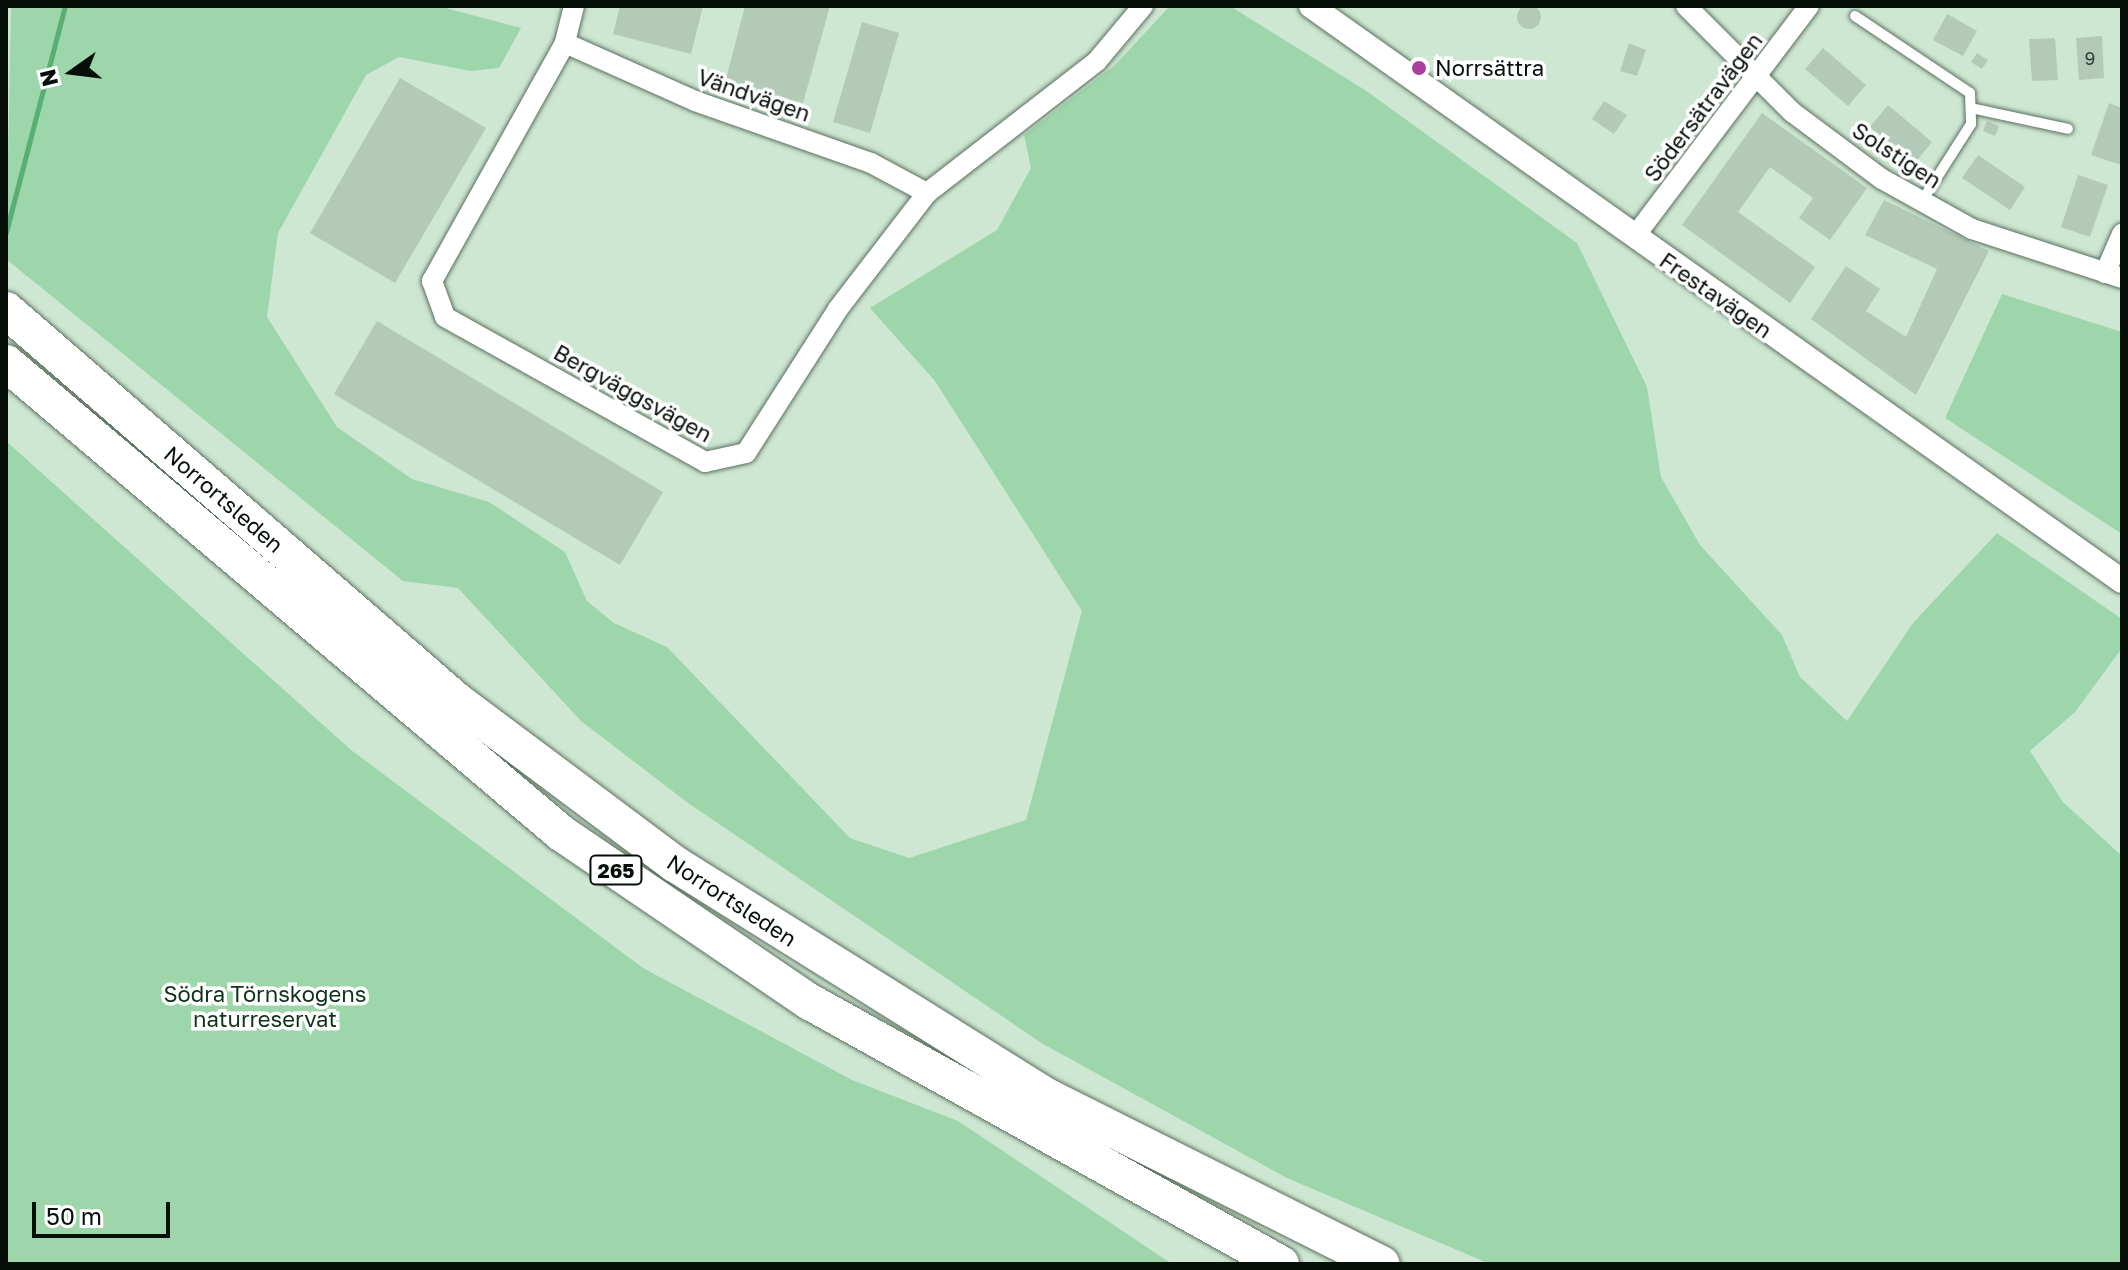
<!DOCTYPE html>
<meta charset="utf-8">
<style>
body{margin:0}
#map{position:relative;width:2128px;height:1270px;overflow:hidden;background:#cee7d3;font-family:"Golos Text",sans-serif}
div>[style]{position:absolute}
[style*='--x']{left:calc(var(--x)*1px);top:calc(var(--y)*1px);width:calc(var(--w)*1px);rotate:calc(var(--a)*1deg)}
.green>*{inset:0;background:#9dd6ab}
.stream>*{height:5px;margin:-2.5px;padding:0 2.5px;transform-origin:2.5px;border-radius:2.5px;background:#59af73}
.building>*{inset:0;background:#b2cab7}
.round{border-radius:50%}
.roads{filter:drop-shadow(0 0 2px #5b705f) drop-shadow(0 0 2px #5b705f)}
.service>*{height:10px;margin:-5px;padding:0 5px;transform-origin:5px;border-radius:5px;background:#fff}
.minor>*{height:20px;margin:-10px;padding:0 10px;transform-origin:10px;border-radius:10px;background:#fff}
.tertiary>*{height:24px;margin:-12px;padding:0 12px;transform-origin:12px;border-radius:12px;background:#fff}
.motorway>*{height:36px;margin:-18px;padding:0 18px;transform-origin:18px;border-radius:18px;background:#fff}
.dots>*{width:22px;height:22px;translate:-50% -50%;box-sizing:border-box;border:4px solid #fff;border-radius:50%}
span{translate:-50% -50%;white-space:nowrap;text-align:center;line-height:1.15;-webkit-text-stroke:7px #fff;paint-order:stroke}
.number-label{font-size:18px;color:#313d34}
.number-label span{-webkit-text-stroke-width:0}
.shield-label span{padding:2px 6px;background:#fff;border:2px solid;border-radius:6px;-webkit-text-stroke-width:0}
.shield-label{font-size:20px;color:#060e08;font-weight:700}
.poi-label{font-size:22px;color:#060e08}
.left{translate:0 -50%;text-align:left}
.street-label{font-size:22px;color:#060e08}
.park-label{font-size:22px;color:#0d3119}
.frame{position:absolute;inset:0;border:8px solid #060e08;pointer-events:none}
.north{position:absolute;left:32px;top:32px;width:80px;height:80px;-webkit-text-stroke:6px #fff;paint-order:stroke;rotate:256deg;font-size:22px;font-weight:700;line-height:32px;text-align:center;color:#060e08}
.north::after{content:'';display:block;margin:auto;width:28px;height:36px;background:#060e08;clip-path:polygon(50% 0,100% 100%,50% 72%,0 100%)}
.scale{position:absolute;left:32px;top:1202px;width:138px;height:36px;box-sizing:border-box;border:4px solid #060e08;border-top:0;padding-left:10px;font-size:24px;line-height:28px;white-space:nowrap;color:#060e08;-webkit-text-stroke:6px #fff;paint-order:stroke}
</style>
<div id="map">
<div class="green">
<i style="clip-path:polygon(11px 6px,438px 6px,521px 28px,499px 68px,471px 71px,399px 57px,366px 75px,278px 233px,267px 317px,337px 427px,412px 479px,489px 502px,565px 552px,587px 601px,614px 623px,667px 647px,850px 838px,909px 858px,1026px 820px,1082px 611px,935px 381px,870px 308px,997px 230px,1031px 168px,1024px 135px,1115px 65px,1168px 8px,1230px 6px,1365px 90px,1577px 243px,1647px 387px,1661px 477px,1700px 545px,1782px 635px,1800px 677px,1847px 721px,1913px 623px,1997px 533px,2122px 619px,2122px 648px,2075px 712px,2030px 751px,2063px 802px,2122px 856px,2122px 1264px,1490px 1264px,1287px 1178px,1043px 1044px,688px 803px,581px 721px,458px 588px,403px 581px,6px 259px)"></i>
<i style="clip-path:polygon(2002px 294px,2122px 332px,2122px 534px,1945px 418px)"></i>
<i style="clip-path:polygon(6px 441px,351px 750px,643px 968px,852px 1080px,958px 1121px,1172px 1264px,6px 1264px)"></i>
</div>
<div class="stream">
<i style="--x:6;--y:232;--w:234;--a:-75.4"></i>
</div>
<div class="building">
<i class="round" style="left:1517px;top:5px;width:24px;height:24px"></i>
<i style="clip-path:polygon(620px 6px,703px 6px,691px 54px,613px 34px)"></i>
<i style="clip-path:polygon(745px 6px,830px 6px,803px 103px,725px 83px)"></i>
<i style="clip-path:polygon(1947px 14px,1977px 31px,1963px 56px,1933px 40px)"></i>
<i style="clip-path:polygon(862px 22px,899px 33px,870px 133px,833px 122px)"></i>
<i style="clip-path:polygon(2102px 36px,2104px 78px,2079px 80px,2076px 38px)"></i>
<i style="clip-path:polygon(2055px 38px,2058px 80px,2032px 81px,2029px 39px)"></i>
<i style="clip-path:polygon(1629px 43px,1646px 50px,1637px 76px,1620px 71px)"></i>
<i style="clip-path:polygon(1823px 48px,1866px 85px,1848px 106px,1805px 69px)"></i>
<i style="clip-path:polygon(1977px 53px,1988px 60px,1982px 69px,1971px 62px)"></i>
<i style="clip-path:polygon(400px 78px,486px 128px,395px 283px,310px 233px)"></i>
<i style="clip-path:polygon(1604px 101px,1627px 115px,1614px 134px,1592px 119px)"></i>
<i style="clip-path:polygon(2109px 103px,2122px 108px,2121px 165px,2091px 155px)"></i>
<i style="clip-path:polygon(1888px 105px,1932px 142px,1914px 164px,1870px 127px)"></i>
<i style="clip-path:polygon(1762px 113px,1867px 188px,1830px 240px,1799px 218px,1813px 198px,1770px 167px,1738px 212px,1815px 267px,1790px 303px,1682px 225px)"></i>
<i style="clip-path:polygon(1987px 121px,1999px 126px,1995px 136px,1983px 131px)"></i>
<i style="clip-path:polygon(1978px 155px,2025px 187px,2010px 210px,1962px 178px)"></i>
<i style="clip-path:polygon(2078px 175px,2108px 185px,2090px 237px,2061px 227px)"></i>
<i style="clip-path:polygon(1884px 200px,1989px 251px,1916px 395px,1811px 319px,1846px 266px,1880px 289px,1866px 311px,1906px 337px,1937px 269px,1865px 235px)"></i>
<i style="clip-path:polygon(377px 321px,663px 492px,620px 565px,334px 394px)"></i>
</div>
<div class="roads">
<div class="service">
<i style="--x:1855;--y:16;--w:138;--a:33.8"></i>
<i style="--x:1970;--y:93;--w:31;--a:88"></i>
<i style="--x:1971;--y:124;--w:91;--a:122.5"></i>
<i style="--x:1975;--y:109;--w:95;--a:12.1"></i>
</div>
<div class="minor">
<i style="--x:574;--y:6;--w:38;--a:104"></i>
<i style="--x:565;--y:43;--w:273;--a:119.2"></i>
<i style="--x:432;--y:281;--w:38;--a:70"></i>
<i style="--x:445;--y:317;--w:298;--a:29.1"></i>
<i style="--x:705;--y:462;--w:42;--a:-12.4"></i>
<i style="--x:746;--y:453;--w:171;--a:-57.4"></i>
<i style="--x:838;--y:309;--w:146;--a:-52.5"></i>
<i style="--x:927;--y:193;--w:215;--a:-37.8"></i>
<i style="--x:1097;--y:61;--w:72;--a:-50.1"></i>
<i style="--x:1686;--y:6;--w:150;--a:45"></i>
<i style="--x:1792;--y:112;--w:112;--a:36.7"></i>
<i style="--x:1882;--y:179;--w:103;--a:29.1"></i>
<i style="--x:1972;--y:229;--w:158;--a:18.1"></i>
<i style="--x:565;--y:43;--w:142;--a:24"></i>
<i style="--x:695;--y:101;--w:187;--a:19.4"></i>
<i style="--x:871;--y:163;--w:64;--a:28.2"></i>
<i style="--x:1635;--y:236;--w:288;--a:-52.9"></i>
<i style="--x:2105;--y:273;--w:43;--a:-66.4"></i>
</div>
<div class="tertiary">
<i style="--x:1311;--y:6;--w:994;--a:35.34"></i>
</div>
<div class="motorway">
<i style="--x:6;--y:310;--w:597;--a:40.92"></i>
<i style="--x:457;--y:701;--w:272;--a:36.8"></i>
<i style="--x:675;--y:864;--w:440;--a:32"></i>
<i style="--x:1048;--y:1097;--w:373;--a:26.6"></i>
<i style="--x:6;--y:363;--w:727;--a:40.26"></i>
<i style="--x:561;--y:833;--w:301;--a:34.2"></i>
<i style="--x:810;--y:1002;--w:539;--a:29.09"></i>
</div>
</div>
<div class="dots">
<i style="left:1419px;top:68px;background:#aa3fa0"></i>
</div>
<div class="number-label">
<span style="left:2090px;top:58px">9</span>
</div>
<div class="shield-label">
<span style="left:616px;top:870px">265</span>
</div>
<div class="poi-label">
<span class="left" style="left:1435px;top:68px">Norrsättra</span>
</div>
<div class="street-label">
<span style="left:754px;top:95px;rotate:19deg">Vändvägen</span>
<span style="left:1703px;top:107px;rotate:-53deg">Södersätravägen</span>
<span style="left:1897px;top:155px;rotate:33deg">Solstigen</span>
<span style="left:1716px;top:295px;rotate:35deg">Frestavägen</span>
<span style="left:633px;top:393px;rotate:29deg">Bergväggsvägen</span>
<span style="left:224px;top:499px;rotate:41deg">Norrortsleden</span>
<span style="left:732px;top:900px;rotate:33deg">Norrortsleden</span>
</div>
<div class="park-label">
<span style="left:265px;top:1006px">Södra Törnskogens<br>naturreservat</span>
</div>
<div class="frame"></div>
<div class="north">N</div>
<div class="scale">50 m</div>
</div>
